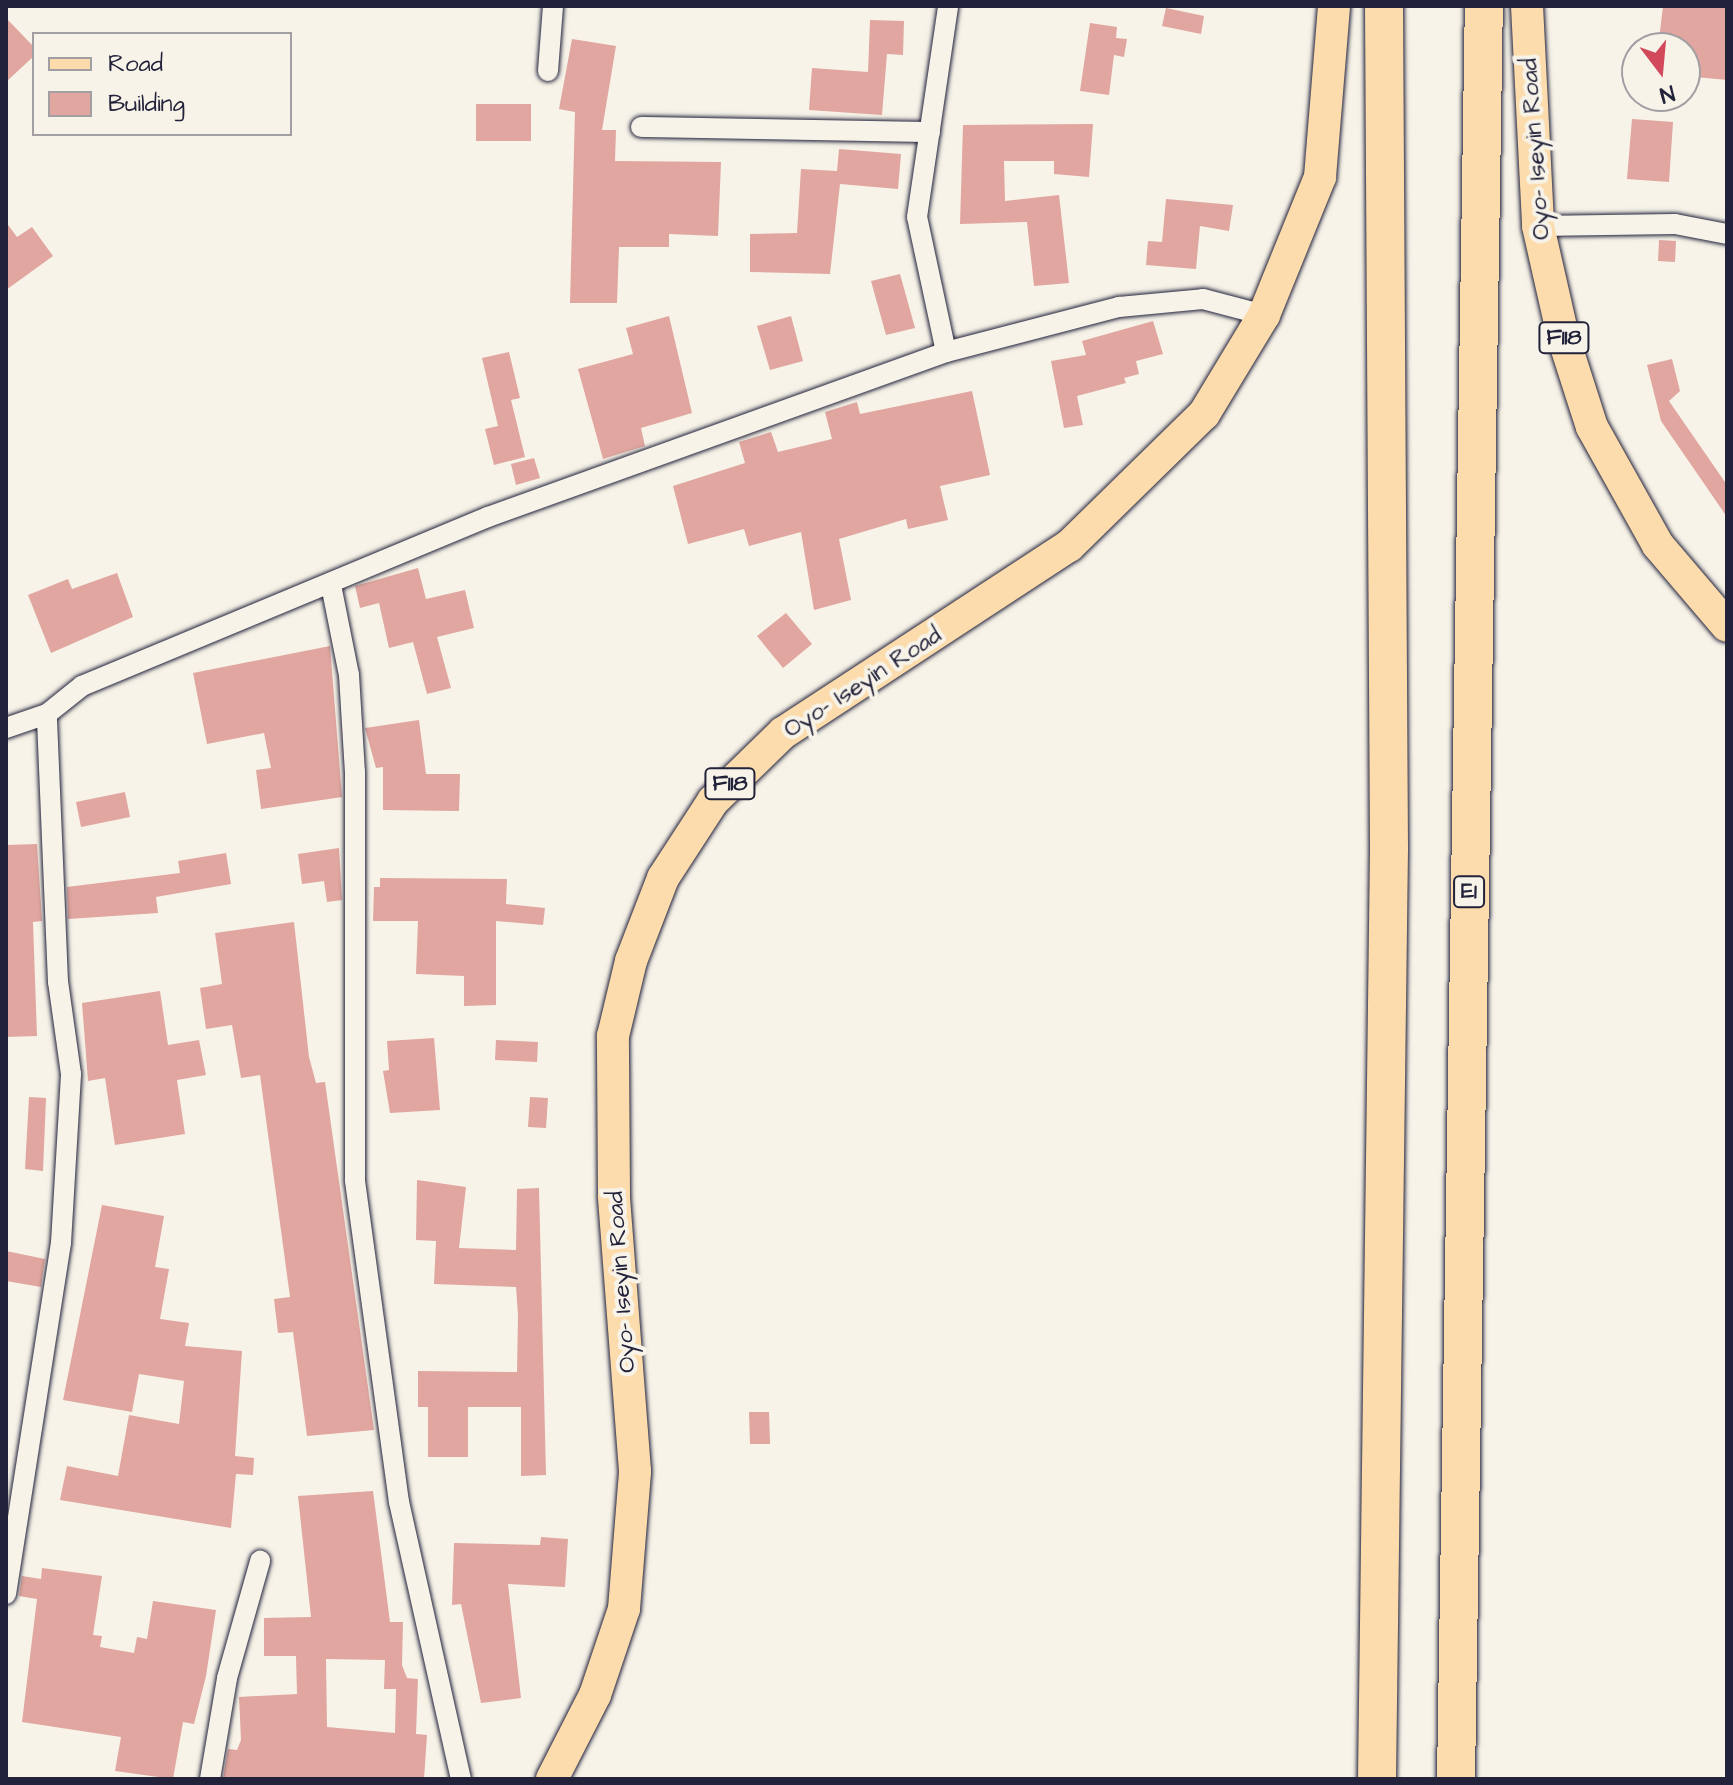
<!DOCTYPE html>
<style>
body{margin:0}
#map{position:relative;width:1733px;height:1785px;overflow:hidden;background:#f7f3e8;font-family:"Architects Daughter",sans-serif}
div>[style]{position:absolute}
[style*='--x']{left:calc(var(--x)*1px);top:calc(var(--y)*1px);width:calc(var(--w)*1px);rotate:calc(var(--a)*1deg)}
.building>*{inset:0;background:#e0a69f}
.roads{filter:drop-shadow(0 0 2px #22223b) drop-shadow(0 0 2px #22223b)}
.minor>*{height:20px;margin:-10px;padding:0 10px;transform-origin:10px;border-radius:10px;background:#f7f3e8}
.primary>*{height:32px;margin:-16px;padding:0 16px;transform-origin:16px;border-radius:16px;background:#fcdcac}
.motorway>*{height:38px;margin:-19px;padding:0 19px;transform-origin:19px;border-radius:19px;background:#fcdcac}
span{translate:-50% -50%;white-space:nowrap;text-align:center;line-height:1.15;-webkit-text-stroke:8px #f7f3e8;paint-order:stroke}
.shield-label span{padding:2px 6px;background:#f7f3e8;border:2px solid;border-radius:6px;-webkit-text-stroke-width:0}
.shield-label{font-size:22px;color:#22223b;font-weight:700}
.street-label{font-size:24px;color:#22223b}
.frame{position:absolute;inset:0;border:8px solid #22223b;pointer-events:none}
.legend{position:absolute;left:32px;top:32px;width:260px;height:104px;box-sizing:border-box;background:#f7f3e8;border:2px solid #a29fa3;margin:0;padding:10px 14px;list-style:none;font-size:24px;color:#22223b}
.legend li{display:flex;align-items:center;gap:16px;height:40px}
.legend b{width:40px;border:2px solid #a29fa3}
.north{position:absolute;left:1621px;top:32px;width:80px;height:80px;box-sizing:border-box;background:#f7f3e8;border:2px solid #a29fa3;border-radius:50%;rotate:164deg;font-size:22px;font-weight:700;line-height:32px;text-align:center;color:#22223b}
.north::after{content:'';display:block;margin:auto;width:28px;height:36px;background:#d1495b;clip-path:polygon(50% 0,100% 100%,50% 72%,0 100%)}
</style>
<div id="map">
<div class="building">
<i style="clip-path:polygon(1663px 6px,1727px 8px,1727px 80px,1685px 76px,1685px 48px,1658px 48px)"></i>
<i style="clip-path:polygon(1166px 8px,1204px 16px,1201px 34px,1162px 26px)"></i>
<i style="clip-path:polygon(6px 18px,34px 47px,34px 56px,6px 82px)"></i>
<i style="clip-path:polygon(870px 20px,904px 21px,903px 55px,887px 54px,882px 115px,809px 110px,812px 68px,868px 72px)"></i>
<i style="clip-path:polygon(1090px 23px,1117px 27px,1116px 38px,1127px 39px,1124px 57px,1114px 55px,1109px 95px,1080px 91px)"></i>
<i style="clip-path:polygon(572px 39px,616px 46px,602px 130px,616px 130px,615px 161px,721px 162px,718px 236px,669px 234px,669px 247px,619px 247px,617px 303px,570px 303px,575px 112px,559px 109px)"></i>
<i style="clip-path:polygon(476px 104px,531px 104px,531px 141px,476px 141px)"></i>
<i style="clip-path:polygon(1632px 119px,1673px 122px,1669px 182px,1627px 179px)"></i>
<i style="clip-path:polygon(1093px 124px,1089px 177px,1054px 174px,1054px 161px,1004px 161px,1005px 201px,1059px 195px,1069px 283px,1034px 286px,1027px 222px,960px 224px,963px 125px)"></i>
<i style="clip-path:polygon(839px 149px,901px 154px,898px 189px,840px 184px,830px 274px,750px 272px,750px 234px,797px 233px,801px 169px,837px 171px)"></i>
<i style="clip-path:polygon(1166px 199px,1233px 205px,1229px 231px,1200px 226px,1196px 269px,1146px 265px,1148px 241px,1162px 242px)"></i>
<i style="clip-path:polygon(6px 222px,17px 237px,32px 227px,53px 256px,6px 290px)"></i>
<i style="clip-path:polygon(1659px 240px,1676px 241px,1675px 262px,1658px 261px)"></i>
<i style="clip-path:polygon(900px 274px,915px 328px,886px 335px,871px 281px)"></i>
<i style="clip-path:polygon(669px 316px,692px 413px,641px 428px,645px 446px,603px 459px,578px 369px,633px 354px,626px 328px)"></i>
<i style="clip-path:polygon(791px 316px,803px 361px,770px 370px,757px 326px)"></i>
<i style="clip-path:polygon(1153px 321px,1163px 354px,1136px 361px,1139px 374px,1124px 378px,1126px 383px,1077px 396px,1083px 425px,1064px 428px,1051px 361px,1086px 355px,1082px 341px)"></i>
<i style="clip-path:polygon(509px 352px,520px 398px,511px 400px,525px 457px,494px 465px,485px 429px,498px 426px,482px 358px)"></i>
<i style="clip-path:polygon(1672px 359px,1680px 391px,1669px 401px,1727px 485px,1727px 517px,1661px 421px,1647px 365px)"></i>
<i style="clip-path:polygon(972px 391px,990px 475px,940px 486px,948px 520px,908px 529px,906px 519px,839px 539px,851px 600px,814px 610px,801px 532px,749px 546px,744px 529px,688px 544px,673px 486px,745px 463px,739px 442px,771px 432px,778px 452px,832px 439px,825px 412px,857px 402px,860px 414px)"></i>
<i style="clip-path:polygon(534px 458px,540px 478px,516px 485px,511px 464px)"></i>
<i style="clip-path:polygon(418px 568px,426px 599px,465px 590px,474px 628px,437px 637px,451px 688px,427px 694px,413px 642px,389px 648px,379px 603px,360px 608px,355px 586px)"></i>
<i style="clip-path:polygon(117px 573px,133px 617px,51px 653px,28px 595px,68px 579px,72px 589px)"></i>
<i style="clip-path:polygon(786px 613px,812px 644px,783px 668px,757px 636px)"></i>
<i style="clip-path:polygon(330px 646px,342px 797px,261px 809px,256px 770px,271px 768px,264px 733px,207px 744px,193px 673px)"></i>
<i style="clip-path:polygon(419px 720px,426px 774px,460px 774px,459px 811px,383px 810px,383px 767px,376px 768px,365px 728px)"></i>
<i style="clip-path:polygon(125px 792px,130px 817px,81px 827px,76px 802px)"></i>
<i style="clip-path:polygon(37px 844px,42px 921px,33px 922px,37px 1036px,6px 1037px,6px 845px)"></i>
<i style="clip-path:polygon(339px 848px,342px 900px,327px 902px,324px 881px,302px 884px,298px 854px)"></i>
<i style="clip-path:polygon(226px 853px,231px 884px,156px 897px,158px 913px,68px 919px,67px 887px,180px 873px,178px 861px)"></i>
<i style="clip-path:polygon(380px 878px,507px 879px,506px 904px,545px 908px,543px 925px,496px 921px,496px 1005px,464px 1006px,464px 976px,416px 974px,418px 921px,373px 921px,374px 887px,380px 887px)"></i>
<i style="clip-path:polygon(294px 922px,309px 1057px,316px 1083px,325px 1082px,374px 1430px,307px 1436px,293px 1332px,278px 1333px,274px 1299px,290px 1297px,260px 1075px,241px 1078px,232px 1025px,206px 1029px,200px 988px,222px 984px,215px 933px)"></i>
<i style="clip-path:polygon(160px 991px,168px 1045px,199px 1040px,206px 1075px,177px 1080px,185px 1134px,115px 1145px,105px 1078px,88px 1081px,82px 1003px)"></i>
<i style="clip-path:polygon(434px 1038px,440px 1110px,390px 1113px,383px 1071px,389px 1070px,387px 1041px)"></i>
<i style="clip-path:polygon(496px 1040px,538px 1042px,537px 1062px,495px 1060px)"></i>
<i style="clip-path:polygon(29px 1097px,46px 1098px,43px 1171px,25px 1169px)"></i>
<i style="clip-path:polygon(530px 1097px,548px 1098px,546px 1128px,528px 1127px)"></i>
<i style="clip-path:polygon(417px 1180px,466px 1187px,459px 1248px,516px 1250px,517px 1189px,539px 1188px,546px 1475px,521px 1476px,521px 1407px,468px 1407px,468px 1457px,428px 1457px,428px 1407px,418px 1407px,418px 1371px,517px 1372px,518px 1315px,516px 1287px,434px 1284px,436px 1241px,416px 1240px)"></i>
<i style="clip-path:polygon(102px 1205px,164px 1216px,155px 1267px,169px 1269px,160px 1319px,189px 1323px,185px 1346px,242px 1351px,235px 1456px,254px 1458px,253px 1475px,236px 1474px,231px 1528px,60px 1500px,67px 1466px,118px 1476px,129px 1415px,179px 1424px,184px 1381px,139px 1374px,132px 1412px,63px 1400px)"></i>
<i style="clip-path:polygon(6px 1251px,45px 1259px,41px 1287px,6px 1281px)"></i>
<i style="clip-path:polygon(749px 1412px,769px 1412px,770px 1444px,750px 1444px)"></i>
<i style="clip-path:polygon(evenodd,373px 1491px,390px 1622px,403px 1622px,402px 1665px,407px 1678px,418px 1679px,416px 1734px,427px 1735px,424px 1779px,223px 1778px,228px 1749px,237px 1750px,241px 1740px,239px 1697px,297px 1694px,296px 1656px,264px 1656px,264px 1618px,311px 1617px,298px 1496px,373px 1491px,326px 1659px,385px 1660px,384px 1689px,396px 1689px,395px 1733px,327px 1727px,326px 1659px)"></i>
<i style="clip-path:polygon(541px 1537px,568px 1539px,565px 1587px,508px 1584px,521px 1698px,481px 1703px,461px 1604px,452px 1605px,454px 1543px,540px 1545px)"></i>
<i style="clip-path:polygon(42px 1568px,102px 1576px,93px 1635px,102px 1636px,100px 1647px,134px 1653px,137px 1637px,147px 1639px,153px 1601px,216px 1610px,206px 1676px,194px 1724px,183px 1722px,173px 1779px,115px 1771px,121px 1737px,22px 1722px,37px 1599px,19px 1596px,22px 1576px,41px 1579px)"></i>
</div>
<div class="roads">
<div class="minor">
<i style="--x:548;--y:71;--w:65;--a:-85.6"></i>
<i style="--x:641;--y:127;--w:289;--a:1"></i>
<i style="--x:1538;--y:226;--w:137;--a:-0.8"></i>
<i style="--x:1675;--y:224;--w:53;--a:10.9"></i>
<i style="--x:946;--y:352;--w:138;--a:-102.1"></i>
<i style="--x:917;--y:217;--w:213;--a:-81.6"></i>
<i style="--x:331;--y:585;--w:92;--a:78.7"></i>
<i style="--x:349;--y:675;--w:97;--a:86.5"></i>
<i style="--x:355;--y:772;--w:409;--a:90"></i>
<i style="--x:355;--y:1181;--w:324;--a:82.2"></i>
<i style="--x:399;--y:1502;--w:284;--a:77.4"></i>
<i style="--x:6;--y:728;--w:43;--a:-18.9"></i>
<i style="--x:47;--y:714;--w:45;--a:-38.7"></i>
<i style="--x:82;--y:686;--w:440;--a:-22.6"></i>
<i style="--x:488;--y:517;--w:487;--a:-19.8"></i>
<i style="--x:946;--y:352;--w:179;--a:-14.6"></i>
<i style="--x:1119;--y:307;--w:84;--a:-5.4"></i>
<i style="--x:1203;--y:299;--w:63;--a:14.7"></i>
<i style="--x:6;--y:1594;--w:355;--a:-81.1"></i>
<i style="--x:61;--y:1243;--w:169;--a:-86.6"></i>
<i style="--x:71;--y:1074;--w:93;--a:-98"></i>
<i style="--x:58;--y:982;--w:268;--a:-92.4"></i>
<i style="--x:210;--y:1779;--w:102;--a:-80.4"></i>
<i style="--x:227;--y:1678;--w:122;--a:-74.2"></i>
</div>
<div class="primary">
<i style="--x:1527;--y:6;--w:220;--a:87.1"></i>
<i style="--x:1538;--y:226;--w:117;--a:77.2"></i>
<i style="--x:1564;--y:340;--w:91;--a:72.2"></i>
<i style="--x:1592;--y:427;--w:135;--a:60.8"></i>
<i style="--x:1658;--y:545;--w:106;--a:49.6"></i>
<i style="--x:552;--y:1779;--w:94;--a:-62.9"></i>
<i style="--x:595;--y:1695;--w:91;--a:-71.4"></i>
<i style="--x:624;--y:1609;--w:138;--a:-85.4"></i>
<i style="--x:635;--y:1471;--w:276;--a:-94.4"></i>
<i style="--x:614;--y:1196;--w:160;--a:-90.4"></i>
<i style="--x:613;--y:1036;--w:77;--a:-76.5"></i>
<i style="--x:631;--y:961;--w:89;--a:-68.9"></i>
<i style="--x:663;--y:878;--w:92;--a:-57"></i>
<i style="--x:713;--y:801;--w:98;--a:-44.2"></i>
<i style="--x:783;--y:733;--w:342;--a:-33.2"></i>
<i style="--x:1069;--y:546;--w:189;--a:-44.4"></i>
<i style="--x:1204;--y:414;--w:116;--a:-58.8"></i>
<i style="--x:1264;--y:315;--w:149;--a:-67.9"></i>
<i style="--x:1320;--y:177;--w:172;--a:-85.3"></i>
</div>
<div class="motorway">
<i style="--x:1377;--y:1779;--w:932;--a:-89.26"></i>
<i style="--x:1389;--y:847;--w:841;--a:-90.34"></i>
<i style="--x:1456;--y:1779;--w:1773;--a:-89.1"></i>
</div>
</div>
<div class="shield-label">
<span style="left:1564px;top:338px">F118</span>
<span style="left:730px;top:784px">F118</span>
<span style="left:1469px;top:892px">E1</span>
</div>
<div class="street-label">
<span style="left:1536px;top:149px;rotate:-94deg">Oyo- Iseyin Road</span>
<span style="left:863px;top:683px;rotate:-33deg">Oyo- Iseyin Road</span>
<span style="left:622px;top:1282px;rotate:-94deg">Oyo- Iseyin Road</span>
</div>
<div class="frame"></div>
<ul class="legend">
<li><b style="height:10px;background:#fcdcac"></b>Road</li>
<li><b style="height:22px;background:#e0a69f"></b>Building</li>
</ul>
<div class="north">N</div>
</div>
